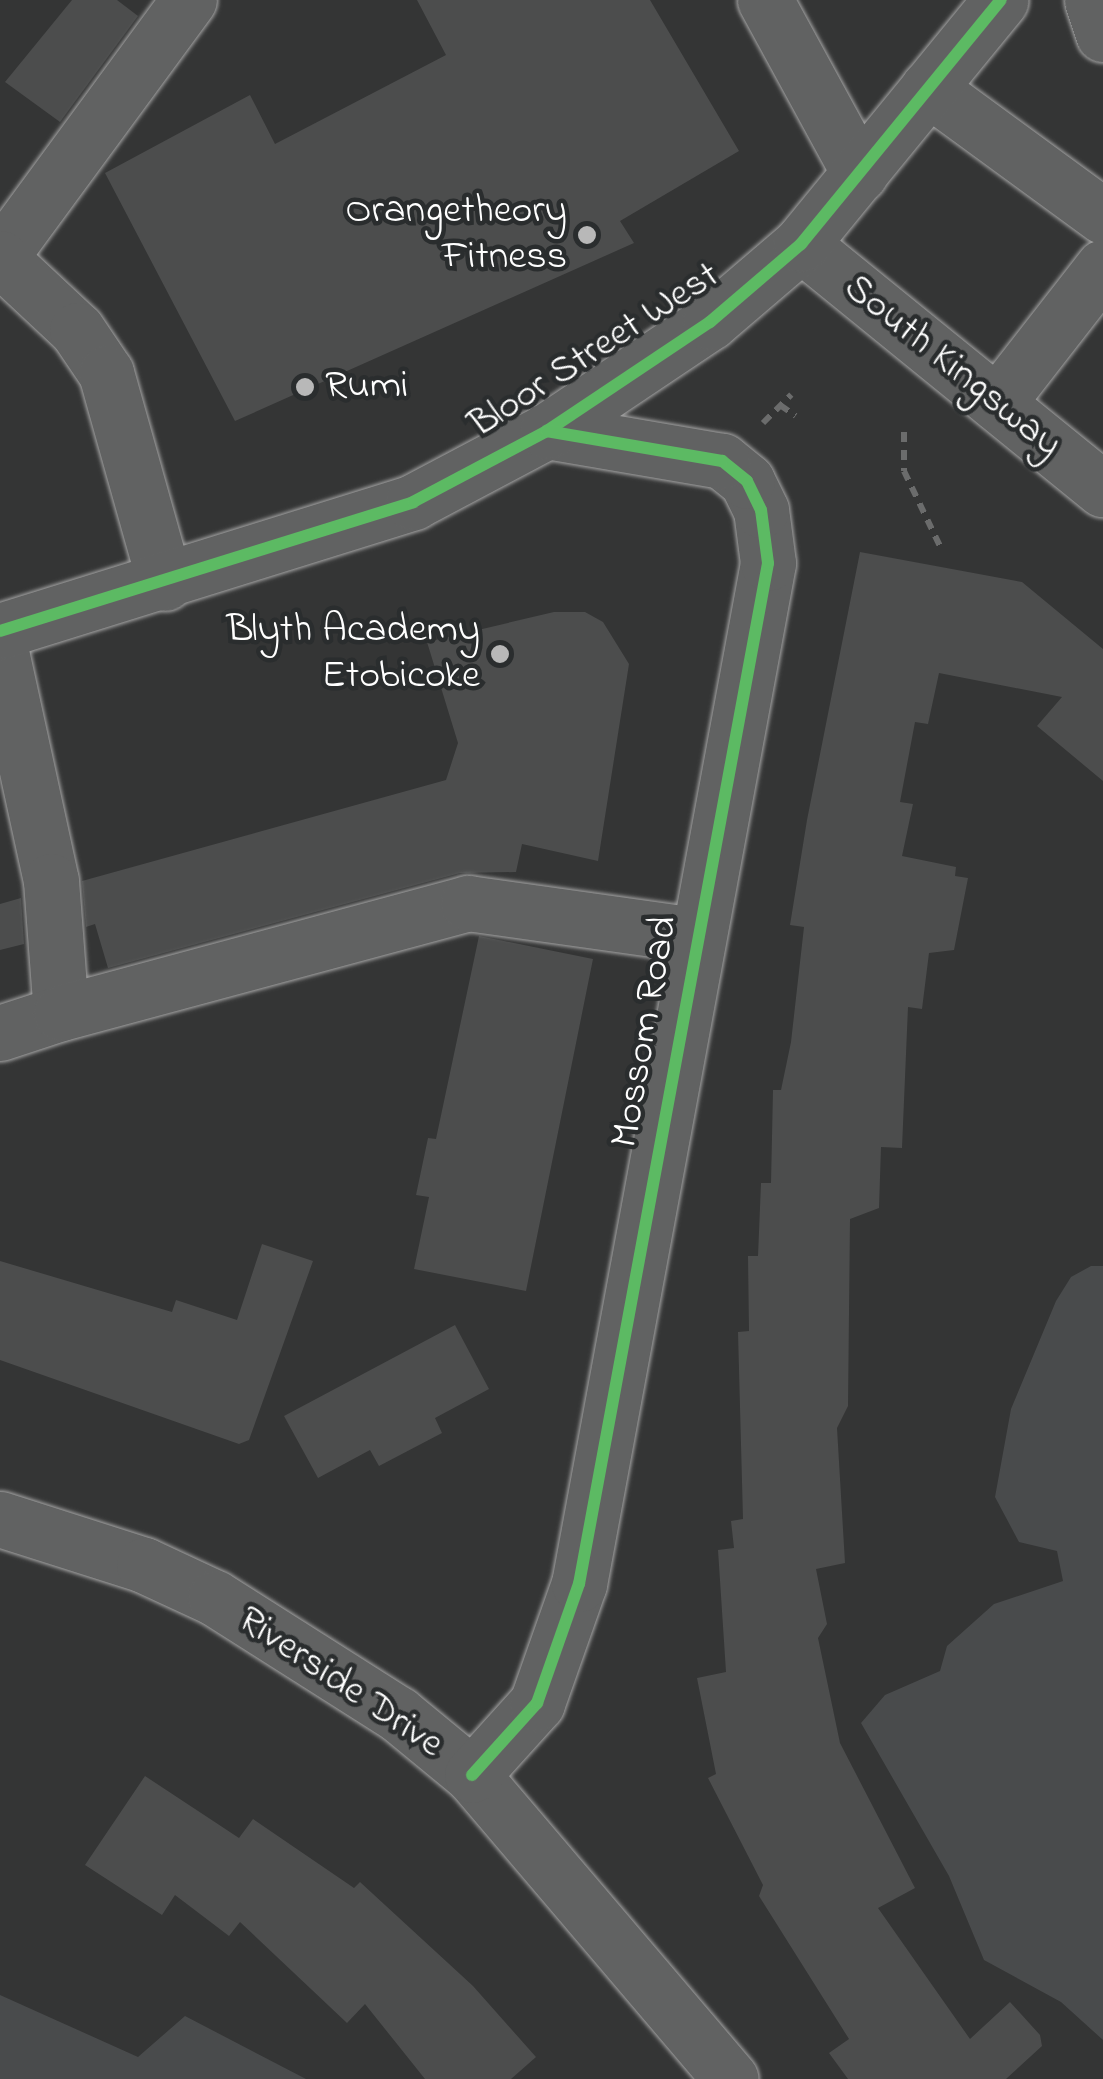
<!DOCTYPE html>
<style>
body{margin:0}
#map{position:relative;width:1103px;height:2079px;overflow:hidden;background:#343535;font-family:"Indie Flower",sans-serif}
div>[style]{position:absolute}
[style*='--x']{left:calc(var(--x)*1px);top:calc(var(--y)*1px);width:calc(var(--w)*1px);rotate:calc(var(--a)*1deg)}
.green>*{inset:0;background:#494b4c}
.building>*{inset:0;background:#4c4d4d}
.path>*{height:6px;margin-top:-3px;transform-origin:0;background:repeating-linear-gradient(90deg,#6b6c6c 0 10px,transparent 0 18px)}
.roads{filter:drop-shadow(0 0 2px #a4a4a4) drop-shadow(0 0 2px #a4a4a4)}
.minor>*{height:55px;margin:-27.5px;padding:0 27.5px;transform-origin:27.5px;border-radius:27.5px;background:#616262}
.major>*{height:55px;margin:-27.5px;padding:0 27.5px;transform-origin:27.5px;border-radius:27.5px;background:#616262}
.cycleway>*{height:12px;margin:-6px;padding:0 6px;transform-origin:6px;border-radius:6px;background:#5cba63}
.dots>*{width:28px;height:28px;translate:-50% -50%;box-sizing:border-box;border:5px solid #2a2d2e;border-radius:50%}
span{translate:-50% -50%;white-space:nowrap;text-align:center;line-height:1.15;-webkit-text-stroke:9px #2a2d2e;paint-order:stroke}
.poi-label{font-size:40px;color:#fff}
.right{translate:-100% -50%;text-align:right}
.left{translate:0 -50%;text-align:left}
.street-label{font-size:40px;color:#fff}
</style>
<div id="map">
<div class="green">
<i style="clip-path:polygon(1091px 1266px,1103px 1266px,1103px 2040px,1061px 2002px,984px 1960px,949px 1876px,861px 1723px,885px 1695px,940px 1671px,947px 1646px,994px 1604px,1063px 1581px,1057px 1551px,1019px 1542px,995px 1497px,1011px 1409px,1056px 1301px,1071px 1277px)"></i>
<i style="clip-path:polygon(0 1995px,138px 2057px,185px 2016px,306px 2079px,0 2079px)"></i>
</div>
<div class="building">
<i style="clip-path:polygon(72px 0,117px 0,138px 16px,60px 122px,5px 82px)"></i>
<i style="clip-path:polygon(417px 0,650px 0,739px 151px,620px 221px,634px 243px,235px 421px,105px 173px,250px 95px,275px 144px,446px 55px)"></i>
<i style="clip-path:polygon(860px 552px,1022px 582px,1103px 649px,1103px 781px,1037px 726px,1062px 697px,939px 673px,928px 724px,915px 722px,900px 802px,913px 804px,902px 856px,956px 867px,955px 876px,968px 878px,954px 950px,929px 953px,922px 1009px,908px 1007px,902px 1148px,881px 1147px,879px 1208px,850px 1219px,848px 1406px,837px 1428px,845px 1563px,816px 1569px,827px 1624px,818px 1638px,840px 1743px,915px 1888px,878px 1908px,970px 2039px,1010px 2002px,1040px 2035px,1042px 2046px,1006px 2079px,848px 2079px,829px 2053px,849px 2039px,759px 1896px,763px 1885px,708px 1778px,716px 1774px,697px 1678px,726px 1672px,718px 1550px,734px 1548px,731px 1521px,743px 1519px,738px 1332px,749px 1331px,748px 1256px,758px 1256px,761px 1183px,771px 1183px,773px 1090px,781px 1090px,791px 1042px,804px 927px,790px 925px,807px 820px)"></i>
<i style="clip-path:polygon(554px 612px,585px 612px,603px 622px,629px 664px,598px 861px,522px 844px,516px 872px,460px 873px,108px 968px,95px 924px,86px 927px,82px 881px,446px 780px,458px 743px,427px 642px)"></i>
<i style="clip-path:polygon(21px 898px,24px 944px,0 950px,0 904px)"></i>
<i style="clip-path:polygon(479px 936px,593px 959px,526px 1291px,414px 1269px,429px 1197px,416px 1195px,428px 1138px,436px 1139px)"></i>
<i style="clip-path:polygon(262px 1244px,313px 1261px,249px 1440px,239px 1444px,0 1360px,0 1261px,172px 1312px,176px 1300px,237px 1320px)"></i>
<i style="clip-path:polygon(455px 1325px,489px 1389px,435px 1418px,442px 1433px,379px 1466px,370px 1450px,318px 1478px,284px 1416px)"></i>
<i style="clip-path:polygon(145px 1776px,239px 1838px,253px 1819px,354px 1888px,360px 1882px,473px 1986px,536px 2057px,511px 2079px,425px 2079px,365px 2004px,347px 2023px,240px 1922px,229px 1936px,175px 1895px,162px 1915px,85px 1865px)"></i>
</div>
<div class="path">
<i style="--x:780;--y:405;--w:19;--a:35"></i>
<i style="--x:763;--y:423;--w:40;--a:-45"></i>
<i style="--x:904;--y:432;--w:39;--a:90"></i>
<i style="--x:904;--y:471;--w:83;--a:64.4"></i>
</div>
<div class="roads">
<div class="minor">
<i style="--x:765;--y:0;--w:198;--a:61.4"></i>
<i style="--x:1092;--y:0;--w:36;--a:72"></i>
<i style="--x:928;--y:88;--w:217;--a:36.2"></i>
<i style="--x:801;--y:244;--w:389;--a:39.1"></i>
<i style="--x:0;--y:257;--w:319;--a:-53.7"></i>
<i style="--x:0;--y:258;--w:105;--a:43.1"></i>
<i style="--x:77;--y:330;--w:52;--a:56"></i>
<i style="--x:106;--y:373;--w:218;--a:74.3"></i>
<i style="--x:997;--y:403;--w:172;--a:-52.1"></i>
<i style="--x:0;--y:647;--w:239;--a:77.7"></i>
<i style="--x:51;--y:881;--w:132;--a:85.7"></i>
<i style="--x:61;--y:1013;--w:64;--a:161.8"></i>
<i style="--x:61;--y:1013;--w:422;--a:-15.1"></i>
<i style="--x:468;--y:903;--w:231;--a:8"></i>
<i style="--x:0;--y:1519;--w:151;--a:17.7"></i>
<i style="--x:144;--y:1565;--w:78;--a:24.9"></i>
<i style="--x:215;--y:1598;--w:217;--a:32.4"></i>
<i style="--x:398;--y:1714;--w:96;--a:39.5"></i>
<i style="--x:472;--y:1775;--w:399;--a:49.6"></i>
<i style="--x:472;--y:1775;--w:97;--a:-47.9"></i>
<i style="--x:537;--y:1703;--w:126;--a:-70.6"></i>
<i style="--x:579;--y:1584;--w:1038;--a:-79.51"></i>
<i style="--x:768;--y:563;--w:53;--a:-97.5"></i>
<i style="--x:761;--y:510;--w:32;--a:-116"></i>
<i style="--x:747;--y:481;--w:32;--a:-141"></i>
<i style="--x:722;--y:461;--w:178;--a:-170.3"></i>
</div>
<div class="major">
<i style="--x:0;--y:631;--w:433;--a:-17.3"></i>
<i style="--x:413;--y:502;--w:152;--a:-27.9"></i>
<i style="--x:547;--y:431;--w:196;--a:-33.8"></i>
<i style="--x:710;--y:322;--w:120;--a:-40.6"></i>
<i style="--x:801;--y:244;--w:315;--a:-50.7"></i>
</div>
</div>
<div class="cycleway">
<i style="--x:0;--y:631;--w:433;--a:-17.3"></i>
<i style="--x:413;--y:502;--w:152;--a:-27.9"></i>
<i style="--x:547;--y:431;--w:196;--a:-33.8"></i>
<i style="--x:710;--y:322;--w:120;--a:-40.6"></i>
<i style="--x:801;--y:244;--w:315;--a:-50.7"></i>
<i style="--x:472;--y:1775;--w:97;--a:-47.9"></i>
<i style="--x:537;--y:1703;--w:126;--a:-70.6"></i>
<i style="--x:579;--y:1584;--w:1038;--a:-79.51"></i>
<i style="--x:768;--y:563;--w:53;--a:-97.5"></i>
<i style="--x:761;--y:510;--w:32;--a:-116"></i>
<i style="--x:747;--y:481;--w:32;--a:-141"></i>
<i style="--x:722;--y:461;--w:178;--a:-170.3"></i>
</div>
<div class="dots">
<i style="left:587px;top:235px;background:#b8b8b8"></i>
<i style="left:305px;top:387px;background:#b8b8b8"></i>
<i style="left:500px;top:654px;background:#b8b8b8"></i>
</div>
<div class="poi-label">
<span class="right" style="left:567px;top:235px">Orangetheory<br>Fitness</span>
<span class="left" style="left:325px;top:387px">Rumi</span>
<span class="right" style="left:480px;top:654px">Blyth Academy<br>Etobicoke</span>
</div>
<div class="street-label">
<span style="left:595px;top:351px;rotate:-33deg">Bloor Street West</span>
<span style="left:952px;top:367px;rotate:39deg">South Kingsway</span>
<span style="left:646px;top:1032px;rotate:-80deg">Mossom Road</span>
<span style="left:340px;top:1683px;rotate:34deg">Riverside Drive</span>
</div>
</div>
